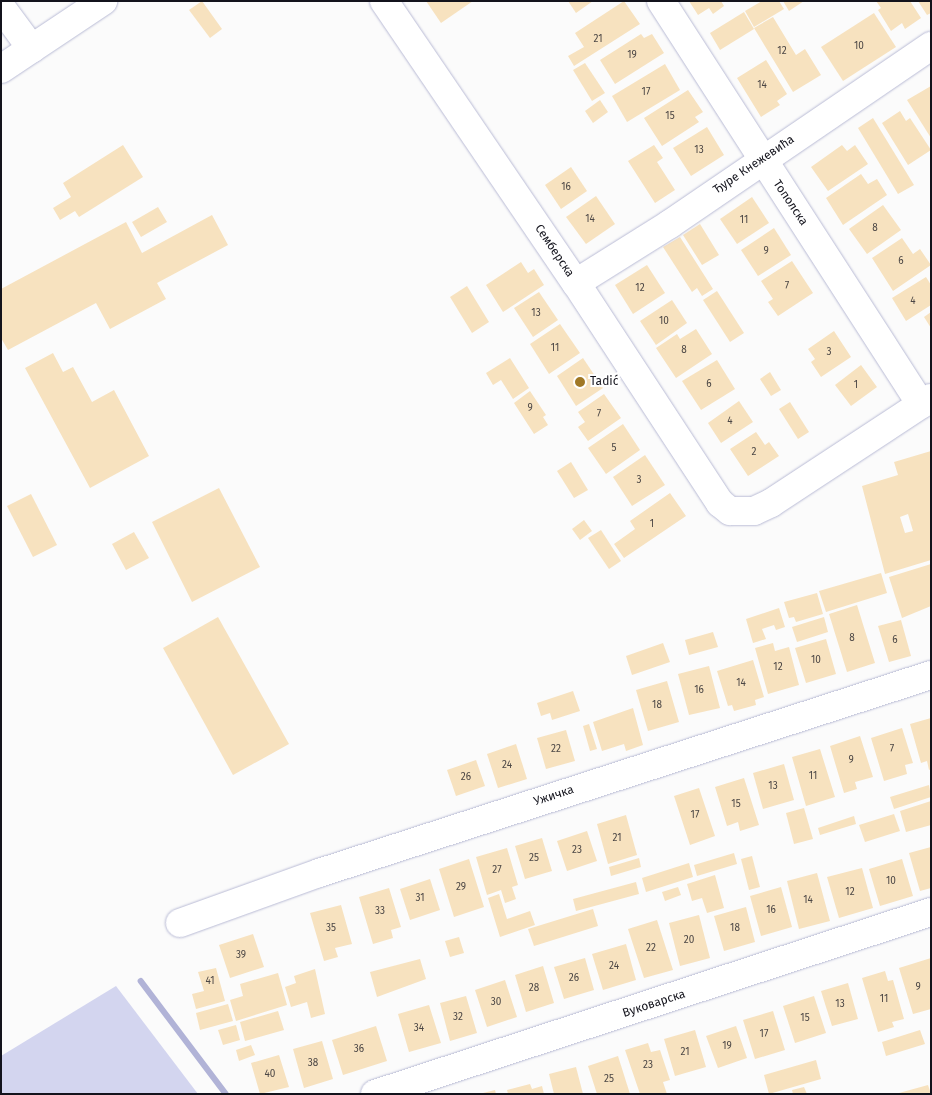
<!DOCTYPE html>
<meta charset="utf-8">
<style>
body{margin:0}
#map{position:relative;width:932px;height:1095px;overflow:hidden;background:#fbfbfb;font-family:"Fira Sans",sans-serif}
div>[style]{position:absolute}
[style*='--x']{left:calc(var(--x)*1px);top:calc(var(--y)*1px);width:calc(var(--w)*1px);rotate:calc(var(--a)*1deg)}
.green>*{inset:0;background:#d3d5ef}
.stream>*{height:5.5px;margin:-2.75px;padding:0 2.75px;transform-origin:2.75px;border-radius:2.75px;background:#b1b3d7}
.building>*{inset:0;background:#f7e2bf}
.roads{filter:drop-shadow(0 0 1px #b9bbd5) drop-shadow(0 0 1px #b9bbd5)}
.minor>*{height:28px;margin:-14px;padding:0 14px;transform-origin:14px;border-radius:14px;background:#fff}
.major>*{height:28px;margin:-14px;padding:0 14px;transform-origin:14px;border-radius:14px;background:#fff}
.dots>*{width:14px;height:14px;translate:-50% -50%;box-sizing:border-box;border:2px solid #fff;border-radius:50%}
span{translate:-50% -50%;white-space:nowrap;text-align:center;line-height:1.15;-webkit-text-stroke:4px #fff;paint-order:stroke}
.number-label{font-size:10px;color:#4c4745}
.number-label span{-webkit-text-stroke-width:0}
.street-label{font-size:12px;color:#13131c}
.poi-label{font-size:12px;color:#13131c}
.left{translate:0 -50%;text-align:left}
.frame{position:absolute;inset:0;border:2px solid #13131c;pointer-events:none}
</style>
<div id="map">
<div class="green">
<i style="clip-path:polygon(116px 986px,198px 1094px,1px 1094px,1px 1056px)"></i>
</div>
<div class="stream">
<i style="--x:141;--y:981;--w:141;--a:53"></i>
</div>
<div class="building">
<i style="clip-path:polygon(202px 1px,222px 29px,210px 38px,189px 10px)"></i>
<i style="clip-path:polygon(426px 1px,473px 1px,441px 23px)"></i>
<i style="clip-path:polygon(568px 1px,593px 1px,576px 13px)"></i>
<i style="clip-path:polygon(624px 1px,640px 24px,574px 66px,568px 56px,584px 47px,575px 33px)"></i>
<i style="clip-path:polygon(689px 1px,721px 1px,724px 6px,713px 14px,709px 8px,698px 15px)"></i>
<i style="clip-path:polygon(762px 1px,779px 1px,784px 9px,754px 27px,745px 11px)"></i>
<i style="clip-path:polygon(783px 1px,804px 1px,789px 11px)"></i>
<i style="clip-path:polygon(876px 1px,910px 1px,921px 18px,905px 29px,902px 23px,891px 31px,878px 10px,881px 8px)"></i>
<i style="clip-path:polygon(918px 1px,931px 1px,931px 13px,927px 15px)"></i>
<i style="clip-path:polygon(744px 12px,754px 29px,720px 50px,710px 33px)"></i>
<i style="clip-path:polygon(874px 13px,896px 47px,843px 81px,821px 47px)"></i>
<i style="clip-path:polygon(773px 17px,796px 55px,805px 49px,821px 75px,793px 92px,754px 28px)"></i>
<i style="clip-path:polygon(641px 34px,644px 38px,652px 34px,664px 53px,615px 84px,600px 60px)"></i>
<i style="clip-path:polygon(766px 60px,787px 94px,777px 101px,780px 105px,761px 117px,737px 78px)"></i>
<i style="clip-path:polygon(585px 63px,605px 93px,592px 101px,573px 70px)"></i>
<i style="clip-path:polygon(665px 64px,680px 90px,627px 122px,612px 96px)"></i>
<i style="clip-path:polygon(931px 86px,931px 138px,907px 100px)"></i>
<i style="clip-path:polygon(688px 90px,703px 112px,695px 117px,699px 122px,662px 146px,644px 118px)"></i>
<i style="clip-path:polygon(600px 100px,608px 112px,593px 123px,585px 111px)"></i>
<i style="clip-path:polygon(900px 111px,906px 121px,910px 118px,931px 150px,908px 165px,882px 123px)"></i>
<i style="clip-path:polygon(873px 118px,914px 185px,898px 194px,858px 128px)"></i>
<i style="clip-path:polygon(707px 127px,724px 155px,691px 176px,673px 148px)"></i>
<i style="clip-path:polygon(123px 145px,143px 177px,79px 217px,75px 211px,60px 220px,53px 208px,71px 197px,63px 183px)"></i>
<i style="clip-path:polygon(654px 145px,663px 158px,657px 162px,675px 190px,655px 203px,628px 161px)"></i>
<i style="clip-path:polygon(842px 145px,847px 151px,855px 145px,868px 164px,828px 191px,811px 167px)"></i>
<i style="clip-path:polygon(571px 167px,587px 191px,561px 209px,545px 185px)"></i>
<i style="clip-path:polygon(861px 174px,868px 184px,877px 179px,887px 195px,843px 225px,826px 198px)"></i>
<i style="clip-path:polygon(596px 196px,615px 224px,586px 244px,566px 217px)"></i>
<i style="clip-path:polygon(752px 197px,769px 223px,737px 244px,720px 219px)"></i>
<i style="clip-path:polygon(883px 205px,901px 230px,867px 254px,849px 229px)"></i>
<i style="clip-path:polygon(158px 207px,167px 222px,141px 237px,132px 222px)"></i>
<i style="clip-path:polygon(212px 215px,228px 245px,157px 283px,166px 299px,110px 329px,96px 303px,8px 350px,1px 338px,1px 289px,126px 222px,142px 253px)"></i>
<i style="clip-path:polygon(700px 224px,719px 255px,702px 265px,683px 235px)"></i>
<i style="clip-path:polygon(774px 228px,791px 255px,758px 276px,741px 250px)"></i>
<i style="clip-path:polygon(680px 237px,713px 289px,702px 296px,697px 288px,692px 292px,663px 247px)"></i>
<i style="clip-path:polygon(902px 238px,913px 254px,920px 249px,931px 265px,893px 291px,872px 258px)"></i>
<i style="clip-path:polygon(792px 261px,813px 293px,778px 316px,768px 302px,773px 299px,761px 281px)"></i>
<i style="clip-path:polygon(521px 262px,528px 273px,534px 269px,544px 285px,503px 312px,486px 285px)"></i>
<i style="clip-path:polygon(647px 265px,665px 293px,633px 314px,615px 285px)"></i>
<i style="clip-path:polygon(926px 277px,931px 285px,931px 305px,906px 321px,892px 298px)"></i>
<i style="clip-path:polygon(467px 286px,489px 322px,472px 333px,450px 297px)"></i>
<i style="clip-path:polygon(717px 291px,744px 333px,730px 342px,703px 300px)"></i>
<i style="clip-path:polygon(539px 292px,558px 320px,533px 337px,514px 308px)"></i>
<i style="clip-path:polygon(672px 300px,687px 323px,656px 345px,640px 321px)"></i>
<i style="clip-path:polygon(931px 312px,931px 328px,924px 317px)"></i>
<i style="clip-path:polygon(560px 324px,580px 353px,549px 374px,530px 344px)"></i>
<i style="clip-path:polygon(696px 329px,712px 354px,676px 378px,656px 348px,677px 334px,680px 339px)"></i>
<i style="clip-path:polygon(834px 331px,851px 357px,821px 377px,811px 362px,815px 359px,808px 349px)"></i>
<i style="clip-path:polygon(53px 353px,63px 372px,73px 367px,92px 402px,114px 390px,149px 456px,90px 488px,25px 368px)"></i>
<i style="clip-path:polygon(510px 358px,529px 388px,513px 399px,501px 380px,493px 385px,486px 373px)"></i>
<i style="clip-path:polygon(583px 358px,603px 388px,576px 406px,557px 376px)"></i>
<i style="clip-path:polygon(717px 360px,735px 389px,701px 410px,682px 381px)"></i>
<i style="clip-path:polygon(861px 365px,877px 387px,851px 406px,835px 385px)"></i>
<i style="clip-path:polygon(770px 372px,781px 390px,771px 396px,760px 379px)"></i>
<i style="clip-path:polygon(530px 391px,546px 415px,543px 417px,548px 425px,534px 434px,514px 403px)"></i>
<i style="clip-path:polygon(604px 394px,621px 418px,588px 441px,578px 427px,585px 422px,578px 412px)"></i>
<i style="clip-path:polygon(739px 401px,753px 422px,721px 443px,708px 423px)"></i>
<i style="clip-path:polygon(790px 402px,809px 432px,798px 439px,779px 409px)"></i>
<i style="clip-path:polygon(623px 424px,640px 450px,606px 474px,588px 448px)"></i>
<i style="clip-path:polygon(756px 432px,765px 445px,769px 442px,779px 456px,748px 476px,730px 449px)"></i>
<i style="clip-path:polygon(evenodd,931px 451px,931px 560px,885px 574px,862px 486px,898px 475px,894px 462px,931px 451px,908px 514px,913px 531px,905px 533px,900px 517px,908px 514px)"></i>
<i style="clip-path:polygon(645px 455px,665px 485px,632px 506px,613px 477px)"></i>
<i style="clip-path:polygon(571px 462px,588px 490px,574px 498px,557px 471px)"></i>
<i style="clip-path:polygon(219px 488px,260px 567px,192px 602px,152px 522px)"></i>
<i style="clip-path:polygon(670px 493px,686px 516px,624px 558px,614px 544px,635px 529px,630px 521px)"></i>
<i style="clip-path:polygon(31px 494px,57px 545px,33px 557px,7px 506px)"></i>
<i style="clip-path:polygon(584px 520px,592px 531px,580px 540px,572px 529px)"></i>
<i style="clip-path:polygon(601px 530px,621px 561px,609px 569px,588px 538px)"></i>
<i style="clip-path:polygon(134px 532px,149px 558px,126px 570px,112px 544px)"></i>
<i style="clip-path:polygon(931px 564px,931px 606px,902px 618px,889px 577px)"></i>
<i style="clip-path:polygon(881px 573px,887px 593px,826px 612px,819px 591px)"></i>
<i style="clip-path:polygon(817px 593px,823px 614px,796px 622px,794px 617px,789px 618px,784px 602px)"></i>
<i style="clip-path:polygon(857px 605px,875px 663px,847px 672px,829px 614px)"></i>
<i style="clip-path:polygon(779px 608px,785px 627px,776px 630px,774px 625px,762px 629px,766px 639px,753px 643px,746px 619px)"></i>
<i style="clip-path:polygon(218px 617px,289px 744px,233px 775px,163px 648px)"></i>
<i style="clip-path:polygon(824px 617px,828px 632px,797px 642px,792px 627px)"></i>
<i style="clip-path:polygon(901px 620px,911px 656px,889px 662px,878px 626px)"></i>
<i style="clip-path:polygon(713px 632px,718px 647px,689px 655px,685px 640px)"></i>
<i style="clip-path:polygon(826px 639px,836px 674px,806px 683px,795px 648px)"></i>
<i style="clip-path:polygon(663px 643px,670px 662px,632px 675px,626px 656px)"></i>
<i style="clip-path:polygon(773px 643px,775px 651px,789px 647px,799px 685px,768px 694px,755px 648px)"></i>
<i style="clip-path:polygon(753px 660px,764px 697px,755px 700px,756px 705px,734px 711px,732px 705px,728px 706px,717px 671px)"></i>
<i style="clip-path:polygon(709px 666px,720px 708px,689px 715px,678px 674px)"></i>
<i style="clip-path:polygon(667px 681px,679px 722px,648px 731px,636px 690px)"></i>
<i style="clip-path:polygon(573px 691px,580px 711px,552px 720px,550px 713px,541px 716px,537px 703px)"></i>
<i style="clip-path:polygon(633px 708px,643px 745px,626px 751px,624px 744px,602px 751px,593px 722px)"></i>
<i style="clip-path:polygon(931px 718px,931px 769px,929px 770px,927px 761px,921px 763px,910px 724px)"></i>
<i style="clip-path:polygon(589px 724px,597px 749px,590px 751px,583px 726px)"></i>
<i style="clip-path:polygon(902px 728px,913px 763px,905px 765px,907px 774px,884px 781px,871px 738px)"></i>
<i style="clip-path:polygon(566px 730px,575px 761px,546px 769px,537px 738px)"></i>
<i style="clip-path:polygon(860px 736px,873px 777px,855px 782px,857px 789px,844px 793px,830px 746px)"></i>
<i style="clip-path:polygon(516px 744px,527px 779px,498px 788px,487px 754px)"></i>
<i style="clip-path:polygon(820px 749px,835px 797px,806px 806px,792px 757px)"></i>
<i style="clip-path:polygon(476px 760px,485px 786px,456px 796px,447px 770px)"></i>
<i style="clip-path:polygon(784px 764px,794px 800px,763px 809px,753px 773px)"></i>
<i style="clip-path:polygon(744px 778px,759px 825px,740px 831px,738px 822px,727px 826px,715px 787px)"></i>
<i style="clip-path:polygon(929px 785px,931px 797px,894px 809px,890px 797px)"></i>
<i style="clip-path:polygon(699px 788px,715px 836px,690px 845px,674px 796px)"></i>
<i style="clip-path:polygon(931px 801px,931px 825px,906px 832px,900px 811px)"></i>
<i style="clip-path:polygon(804px 808px,813px 839px,794px 844px,786px 813px)"></i>
<i style="clip-path:polygon(894px 814px,900px 831px,865px 842px,859px 825px)"></i>
<i style="clip-path:polygon(626px 815px,637px 855px,608px 864px,597px 824px)"></i>
<i style="clip-path:polygon(854px 816px,856px 824px,820px 835px,818px 828px)"></i>
<i style="clip-path:polygon(587px 831px,597px 861px,567px 871px,557px 841px)"></i>
<i style="clip-path:polygon(542px 838px,552px 871px,525px 879px,515px 846px)"></i>
<i style="clip-path:polygon(931px 847px,931px 888px,920px 891px,909px 853px)"></i>
<i style="clip-path:polygon(507px 848px,518px 885px,512px 887px,516px 899px,505px 903px,501px 890px,487px 895px,476px 857px)"></i>
<i style="clip-path:polygon(734px 853px,737px 864px,697px 876px,694px 865px)"></i>
<i style="clip-path:polygon(752px 856px,760px 887px,749px 890px,741px 859px)"></i>
<i style="clip-path:polygon(639px 858px,641px 867px,611px 876px,609px 867px)"></i>
<i style="clip-path:polygon(469px 859px,484px 907px,454px 917px,439px 869px)"></i>
<i style="clip-path:polygon(902px 859px,913px 896px,880px 906px,869px 869px)"></i>
<i style="clip-path:polygon(689px 863px,693px 877px,646px 892px,642px 878px)"></i>
<i style="clip-path:polygon(862px 868px,873px 908px,839px 918px,827px 877px)"></i>
<i style="clip-path:polygon(817px 873px,830px 921px,799px 929px,787px 881px)"></i>
<i style="clip-path:polygon(715px 875px,724px 908px,707px 913px,702px 898px,692px 901px,687px 884px)"></i>
<i style="clip-path:polygon(430px 879px,440px 910px,410px 920px,400px 889px)"></i>
<i style="clip-path:polygon(636px 882px,639px 894px,576px 911px,573px 899px)"></i>
<i style="clip-path:polygon(678px 887px,681px 895px,665px 901px,662px 892px)"></i>
<i style="clip-path:polygon(781px 887px,792px 927px,761px 936px,750px 896px)"></i>
<i style="clip-path:polygon(389px 888px,401px 927px,391px 930px,393px 938px,373px 944px,359px 897px)"></i>
<i style="clip-path:polygon(499px 894px,507px 919px,530px 911px,535px 925px,500px 937px,488px 898px)"></i>
<i style="clip-path:polygon(341px 905px,352px 944px,335px 948px,338px 957px,324px 961px,310px 913px)"></i>
<i style="clip-path:polygon(746px 907px,755px 942px,724px 951px,714px 916px)"></i>
<i style="clip-path:polygon(593px 909px,598px 926px,534px 946px,528px 929px)"></i>
<i style="clip-path:polygon(699px 915px,710px 958px,680px 966px,669px 923px)"></i>
<i style="clip-path:polygon(657px 920px,673px 970px,644px 978px,628px 929px)"></i>
<i style="clip-path:polygon(253px 934px,264px 967px,230px 978px,219px 945px)"></i>
<i style="clip-path:polygon(459px 937px,464px 953px,450px 957px,445px 941px)"></i>
<i style="clip-path:polygon(626px 944px,636px 980px,603px 990px,592px 954px)"></i>
<i style="clip-path:polygon(585px 958px,594px 990px,564px 999px,554px 967px)"></i>
<i style="clip-path:polygon(931px 958px,931px 1009px,913px 1014px,899px 968px)"></i>
<i style="clip-path:polygon(420px 959px,426px 979px,377px 997px,370px 972px)"></i>
<i style="clip-path:polygon(543px 966px,554px 1003px,526px 1012px,515px 975px)"></i>
<i style="clip-path:polygon(216px 968px,225px 1001px,196px 1009px,192px 994px,204px 991px,198px 972px)"></i>
<i style="clip-path:polygon(315px 969px,325px 1014px,311px 1018px,307px 1002px,291px 1007px,285px 987px,296px 983px,294px 976px)"></i>
<i style="clip-path:polygon(885px 971px,888px 981px,893px 980px,904px 1019px,892px 1022px,894px 1027px,878px 1032px,862px 978px)"></i>
<i style="clip-path:polygon(278px 973px,287px 1005px,236px 1021px,230px 1000px,243px 996px,240px 984px)"></i>
<i style="clip-path:polygon(505px 980px,517px 1017px,487px 1027px,475px 990px)"></i>
<i style="clip-path:polygon(848px 983px,858px 1019px,832px 1026px,821px 991px)"></i>
<i style="clip-path:polygon(466px 996px,477px 1033px,450px 1041px,440px 1003px)"></i>
<i style="clip-path:polygon(814px 996px,826px 1033px,795px 1043px,783px 1006px)"></i>
<i style="clip-path:polygon(228px 1004px,233px 1021px,200px 1030px,196px 1013px)"></i>
<i style="clip-path:polygon(429px 1005px,441px 1043px,409px 1052px,398px 1014px)"></i>
<i style="clip-path:polygon(278px 1011px,284px 1030px,245px 1041px,240px 1022px)"></i>
<i style="clip-path:polygon(773px 1011px,785px 1050px,755px 1059px,743px 1020px)"></i>
<i style="clip-path:polygon(236px 1025px,240px 1040px,223px 1045px,218px 1030px)"></i>
<i style="clip-path:polygon(376px 1026px,387px 1061px,343px 1075px,332px 1040px)"></i>
<i style="clip-path:polygon(736px 1026px,747px 1058px,718px 1068px,706px 1036px)"></i>
<i style="clip-path:polygon(695px 1030px,706px 1067px,675px 1076px,664px 1039px)"></i>
<i style="clip-path:polygon(920px 1030px,925px 1044px,886px 1056px,882px 1042px)"></i>
<i style="clip-path:polygon(322px 1041px,333px 1079px,304px 1088px,293px 1049px)"></i>
<i style="clip-path:polygon(648px 1043px,651px 1052px,660px 1050px,670px 1080px,663px 1082px,667px 1094px,640px 1094px,625px 1050px)"></i>
<i style="clip-path:polygon(251px 1045px,255px 1055px,239px 1061px,236px 1050px)"></i>
<i style="clip-path:polygon(279px 1055px,289px 1087px,260px 1094px,251px 1063px)"></i>
<i style="clip-path:polygon(618px 1056px,630px 1094px,597px 1094px,588px 1066px)"></i>
<i style="clip-path:polygon(816px 1060px,821px 1079px,769px 1094px,764px 1075px)"></i>
<i style="clip-path:polygon(576px 1067px,583px 1094px,554px 1094px,549px 1074px)"></i>
<i style="clip-path:polygon(530px 1084px,532px 1089px,542px 1086px,544px 1094px,508px 1094px,507px 1090px)"></i>
<i style="clip-path:polygon(928px 1085px,931px 1094px,899px 1094px,899px 1093px)"></i>
<i style="clip-path:polygon(804px 1087px,807px 1094px,793px 1094px,792px 1090px)"></i>
<i style="clip-path:polygon(495px 1090px,496px 1094px,483px 1094px,483px 1093px)"></i>
</div>
<div class="roads">
<div class="minor">
<i style="--x:384;--y:1;--w:341;--a:55.8"></i>
<i style="--x:576;--y:283;--w:263;--a:56.8"></i>
<i style="--x:720;--y:503;--w:13;--a:39"></i>
<i style="--x:730;--y:511;--w:24;--a:0"></i>
<i style="--x:754;--y:511;--w:19;--a:-25"></i>
<i style="--x:771;--y:503;--w:191;--a:-33.3"></i>
<i style="--x:661;--y:1;--w:480;--a:57.2"></i>
<i style="--x:1;--y:7;--w:52;--a:53.6"></i>
<i style="--x:576;--y:283;--w:111;--a:-32.1"></i>
<i style="--x:670;--y:224;--w:316;--a:-34.3"></i>
<i style="--x:180;--y:923;--w:148;--a:-19.8"></i>
<i style="--x:319;--y:873;--w:643;--a:-17.93"></i>
<i style="--x:375;--y:1094;--w:585;--a:-18.13"></i>
</div>
<div class="major">
<i style="--x:1;--y:69;--w:123;--a:-33.7"></i>
</div>
</div>
<div class="dots">
<i style="left:580px;top:382px;background:#a07826"></i>
</div>
<div class="number-label">
<span style="left:598px;top:40px">21</span>
<span style="left:859px;top:47px">10</span>
<span style="left:782px;top:52px">12</span>
<span style="left:632px;top:56px">19</span>
<span style="left:762px;top:86px">14</span>
<span style="left:646px;top:93px">17</span>
<span style="left:670px;top:117px">15</span>
<span style="left:699px;top:151px">13</span>
<span style="left:566px;top:188px">16</span>
<span style="left:590px;top:220px">14</span>
<span style="left:744px;top:221px">11</span>
<span style="left:875px;top:229px">8</span>
<span style="left:766px;top:252px">9</span>
<span style="left:901px;top:262px">6</span>
<span style="left:787px;top:287px">7</span>
<span style="left:640px;top:289px">12</span>
<span style="left:913px;top:302px">4</span>
<span style="left:536px;top:314px">13</span>
<span style="left:664px;top:322px">10</span>
<span style="left:555px;top:349px">11</span>
<span style="left:684px;top:351px">8</span>
<span style="left:829px;top:353px">3</span>
<span style="left:709px;top:385px">6</span>
<span style="left:856px;top:386px">1</span>
<span style="left:530px;top:409px">9</span>
<span style="left:599px;top:415px">7</span>
<span style="left:730px;top:422px">4</span>
<span style="left:614px;top:449px">5</span>
<span style="left:754px;top:453px">2</span>
<span style="left:639px;top:481px">3</span>
<span style="left:652px;top:525px">1</span>
<span style="left:852px;top:639px">8</span>
<span style="left:895px;top:641px">6</span>
<span style="left:816px;top:661px">10</span>
<span style="left:778px;top:668px">12</span>
<span style="left:741px;top:684px">14</span>
<span style="left:699px;top:691px">16</span>
<span style="left:657px;top:706px">18</span>
<span style="left:556px;top:750px">22</span>
<span style="left:892px;top:750px">7</span>
<span style="left:851px;top:761px">9</span>
<span style="left:507px;top:766px">24</span>
<span style="left:813px;top:777px">11</span>
<span style="left:466px;top:778px">26</span>
<span style="left:773px;top:787px">13</span>
<span style="left:736px;top:805px">15</span>
<span style="left:695px;top:816px">17</span>
<span style="left:617px;top:839px">21</span>
<span style="left:577px;top:851px">23</span>
<span style="left:534px;top:859px">25</span>
<span style="left:497px;top:871px">27</span>
<span style="left:891px;top:882px">10</span>
<span style="left:461px;top:888px">29</span>
<span style="left:850px;top:893px">12</span>
<span style="left:420px;top:899px">31</span>
<span style="left:808px;top:901px">14</span>
<span style="left:771px;top:911px">16</span>
<span style="left:380px;top:912px">33</span>
<span style="left:331px;top:929px">35</span>
<span style="left:735px;top:929px">18</span>
<span style="left:689px;top:941px">20</span>
<span style="left:651px;top:949px">22</span>
<span style="left:241px;top:956px">39</span>
<span style="left:614px;top:967px">24</span>
<span style="left:574px;top:979px">26</span>
<span style="left:210px;top:982px">41</span>
<span style="left:918px;top:988px">9</span>
<span style="left:534px;top:989px">28</span>
<span style="left:884px;top:1000px">11</span>
<span style="left:496px;top:1003px">30</span>
<span style="left:840px;top:1005px">13</span>
<span style="left:458px;top:1018px">32</span>
<span style="left:805px;top:1019px">15</span>
<span style="left:419px;top:1029px">34</span>
<span style="left:764px;top:1035px">17</span>
<span style="left:727px;top:1047px">19</span>
<span style="left:359px;top:1050px">36</span>
<span style="left:685px;top:1053px">21</span>
<span style="left:313px;top:1064px">38</span>
<span style="left:648px;top:1066px">23</span>
<span style="left:270px;top:1075px">40</span>
<span style="left:609px;top:1080px">25</span>
</div>
<div class="street-label">
<span style="left:754px;top:165px;rotate:-34deg">Ђуре Кнежевића</span>
<span style="left:790px;top:203px;rotate:56deg">Тополска</span>
<span style="left:554px;top:251px;rotate:56deg">Семберска</span>
<span style="left:554px;top:796px;rotate:-18deg">Ужичка</span>
<span style="left:654px;top:1004px;rotate:-18deg">Вуковарска</span>
</div>
<div class="poi-label">
<span class="left" style="left:590px;top:382px">Tadić</span>
</div>
<div class="frame"></div>
</div>
